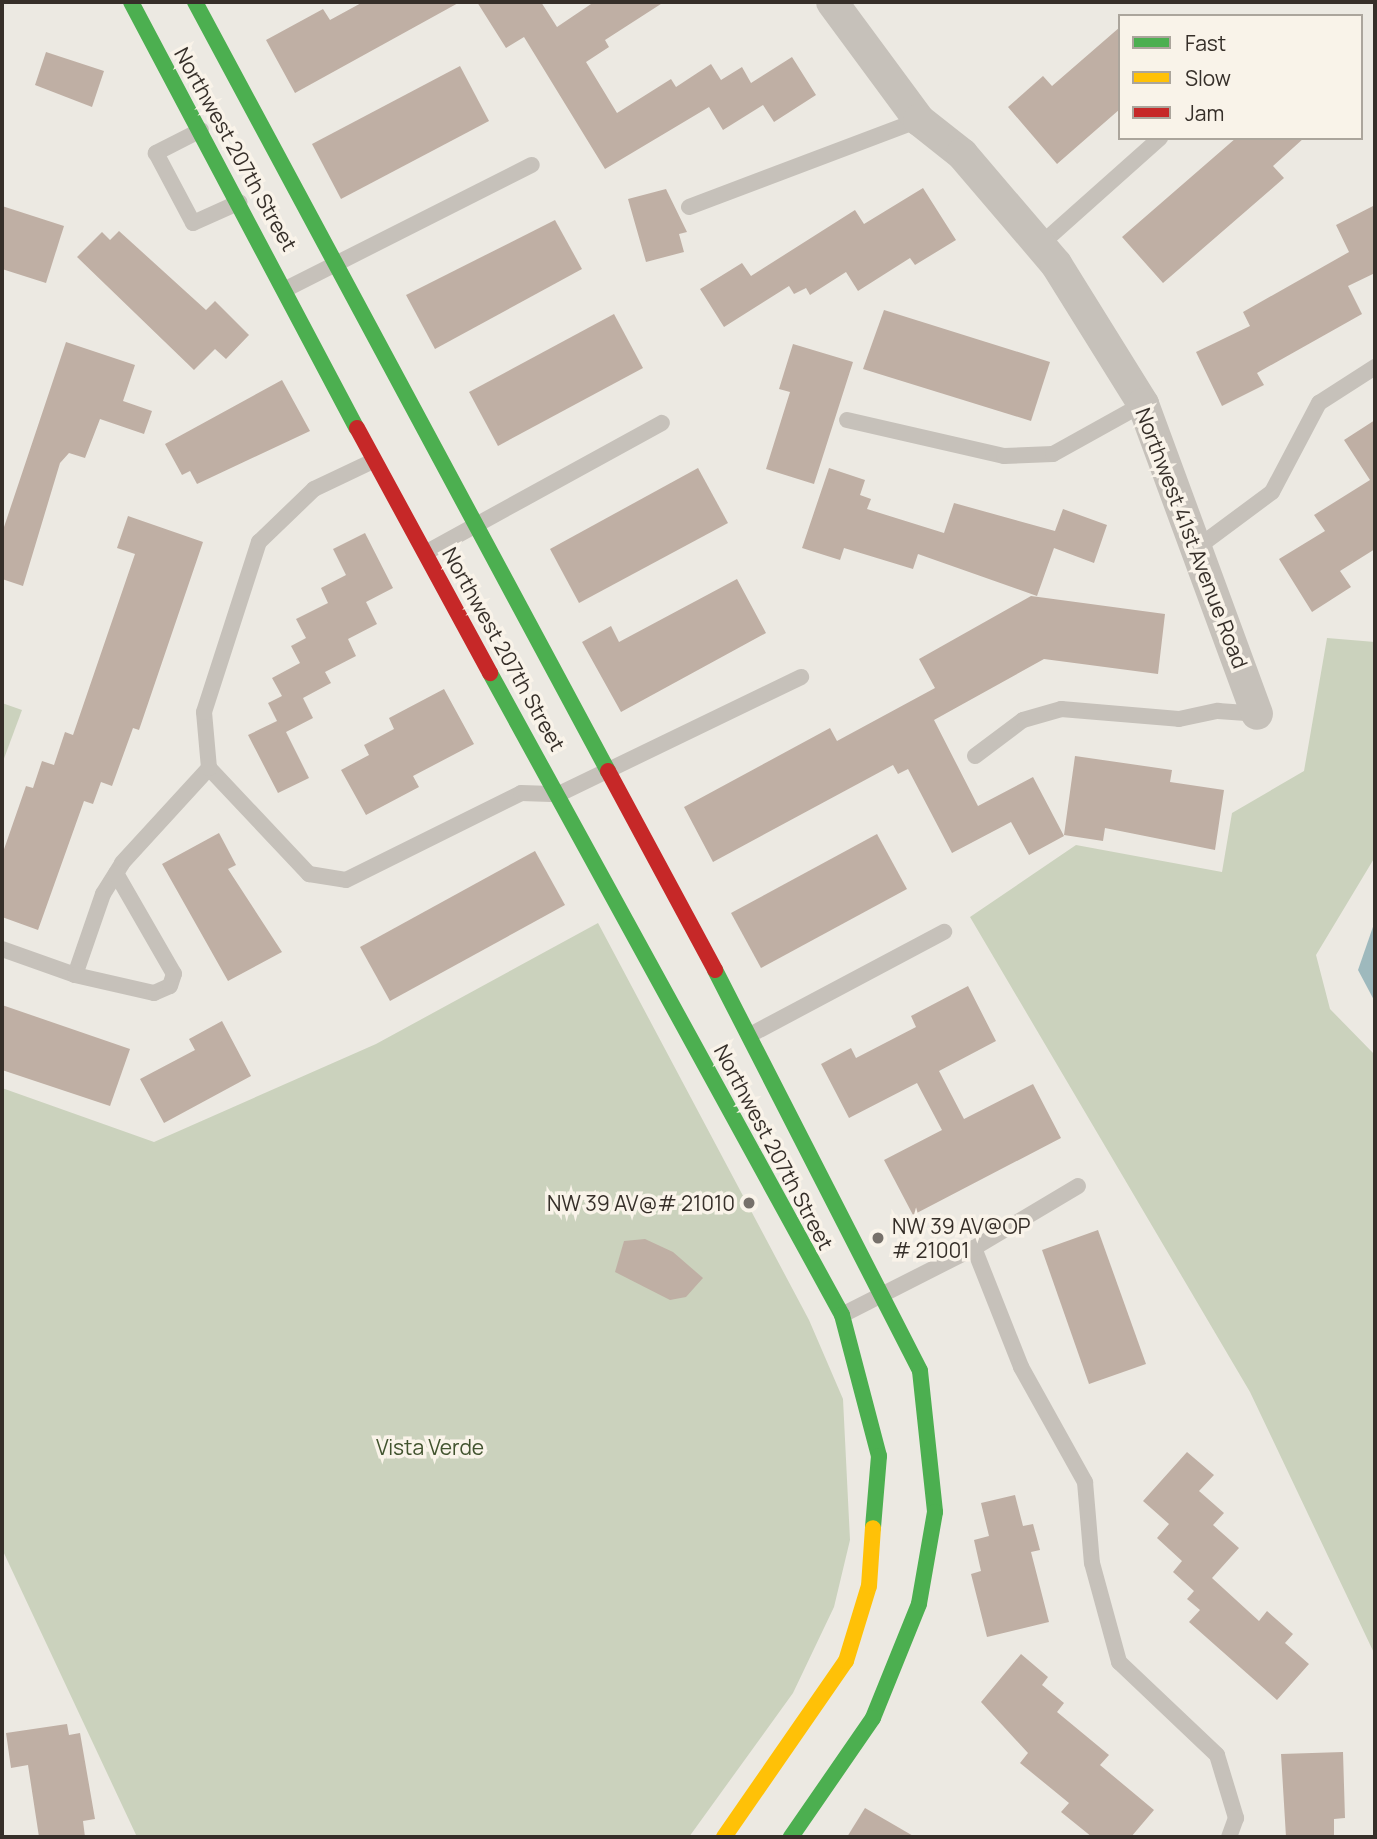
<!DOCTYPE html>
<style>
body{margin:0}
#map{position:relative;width:1377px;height:1839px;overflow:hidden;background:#ece9e2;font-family:Manrope,sans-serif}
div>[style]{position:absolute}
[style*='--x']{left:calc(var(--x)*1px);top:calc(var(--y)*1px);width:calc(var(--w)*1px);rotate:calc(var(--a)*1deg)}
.green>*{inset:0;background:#cbd2bd}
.water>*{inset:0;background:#9eb9bd}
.building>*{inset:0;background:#bfafa4}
.lane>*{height:16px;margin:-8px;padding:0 8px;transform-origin:8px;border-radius:8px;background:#c6c1ba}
.street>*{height:32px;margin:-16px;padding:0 16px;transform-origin:16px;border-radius:16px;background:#c6c1ba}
.fast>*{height:16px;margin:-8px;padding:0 8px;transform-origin:8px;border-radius:8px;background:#4caf50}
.slow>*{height:16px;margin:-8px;padding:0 8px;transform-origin:8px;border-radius:8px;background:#ffc107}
.jam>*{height:16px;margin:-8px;padding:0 8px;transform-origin:8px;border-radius:8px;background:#c62828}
.dots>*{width:19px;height:19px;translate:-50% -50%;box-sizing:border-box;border:4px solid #f9f3e9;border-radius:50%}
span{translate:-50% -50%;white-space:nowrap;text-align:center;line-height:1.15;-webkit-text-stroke:7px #f9f3e9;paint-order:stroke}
.street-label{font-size:21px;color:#362f29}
.poi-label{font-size:21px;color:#362f29}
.right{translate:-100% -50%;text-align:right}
.left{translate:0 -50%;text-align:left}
.park-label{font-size:21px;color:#41532e}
.frame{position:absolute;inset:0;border:4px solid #362f29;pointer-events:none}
.legend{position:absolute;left:1118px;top:14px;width:245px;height:126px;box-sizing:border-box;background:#f9f3e9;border:2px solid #aba59c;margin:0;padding:9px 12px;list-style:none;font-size:21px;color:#362f29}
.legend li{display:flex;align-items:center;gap:14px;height:35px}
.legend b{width:35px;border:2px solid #aba59c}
</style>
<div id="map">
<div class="green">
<i style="clip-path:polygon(1327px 638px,1375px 642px,1375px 857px,1316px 955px,1330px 1009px,1375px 1055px,1375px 1655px,1250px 1392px,970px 917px,1076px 845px,1222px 872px,1232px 813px,1304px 771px)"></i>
<i style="clip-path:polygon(2px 703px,22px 710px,2px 764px)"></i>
<i style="clip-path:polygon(598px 923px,809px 1320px,843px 1399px,850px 1540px,834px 1607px,793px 1693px,689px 1837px,137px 1837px,2px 1549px,2px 1088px,154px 1142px,376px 1044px)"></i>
</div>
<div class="water">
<i style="clip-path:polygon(1375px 921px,1375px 1002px,1358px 970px)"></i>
</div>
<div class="building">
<i style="clip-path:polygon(363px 2px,460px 2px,295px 93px,266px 40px,323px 9px,330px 20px)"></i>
<i style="clip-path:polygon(477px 2px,541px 2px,557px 27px,594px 2px,664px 2px,605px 40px,609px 47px,586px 62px,617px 113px,671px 79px,676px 87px,711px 64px,721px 80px,742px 67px,751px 83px,792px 57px,816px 95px,774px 122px,763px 105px,723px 130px,709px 107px,605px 169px,524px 37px,506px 48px)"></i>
<i style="clip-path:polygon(1120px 27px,1120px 109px,1057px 164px,1008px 107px,1043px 76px,1052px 86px)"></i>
<i style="clip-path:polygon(46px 52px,104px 71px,92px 107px,35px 85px)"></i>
<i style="clip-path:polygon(460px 66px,489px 121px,341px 199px,312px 144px)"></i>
<i style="clip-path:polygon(1236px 138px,1304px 138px,1273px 166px,1284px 178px,1163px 283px,1122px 237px)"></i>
<i style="clip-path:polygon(923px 188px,956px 240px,915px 265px,910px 258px,858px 291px,846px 272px,810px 295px,806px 288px,794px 294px,789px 286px,724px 327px,700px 289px,742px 263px,751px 276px,855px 210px,864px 224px)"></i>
<i style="clip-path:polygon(666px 189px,687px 232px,679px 234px,684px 252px,646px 262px,628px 199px)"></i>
<i style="clip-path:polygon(1375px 205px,1375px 273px,1348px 286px,1362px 314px,1257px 373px,1264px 385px,1222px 406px,1196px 352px,1250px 326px,1243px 312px,1349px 252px,1336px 225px)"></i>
<i style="clip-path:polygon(2px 206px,64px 226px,46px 283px,2px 269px)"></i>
<i style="clip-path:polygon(555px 220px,582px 269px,435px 349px,406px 295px)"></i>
<i style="clip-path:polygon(119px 231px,206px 310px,215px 301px,249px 335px,226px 359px,215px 349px,194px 370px,77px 257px,102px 232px,110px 240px)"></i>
<i style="clip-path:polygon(884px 310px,1050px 362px,1031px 421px,863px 369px)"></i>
<i style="clip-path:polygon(614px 314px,643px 368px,498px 446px,469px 392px)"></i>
<i style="clip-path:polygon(66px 342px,135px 365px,123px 401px,152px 411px,144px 434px,100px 419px,85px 458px,69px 453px,60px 463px,23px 586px,2px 579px,2px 533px)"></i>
<i style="clip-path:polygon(793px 344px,853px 362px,814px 484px,766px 469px,790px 392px,779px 389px)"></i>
<i style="clip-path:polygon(282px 380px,310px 431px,197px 484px,190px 471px,182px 475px,165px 444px)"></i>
<i style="clip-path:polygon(1375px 420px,1375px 549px,1340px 571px,1351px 587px,1312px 612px,1279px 559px,1325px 531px,1314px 515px,1370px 480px,1344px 440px)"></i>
<i style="clip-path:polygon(698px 468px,728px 523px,579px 603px,550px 549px)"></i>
<i style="clip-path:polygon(829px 468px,865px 480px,860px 495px,871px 499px,867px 509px,944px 533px,954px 503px,1055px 531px,1063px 509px,1107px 525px,1094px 563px,1054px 548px,1037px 596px,918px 554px,913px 569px,844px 548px,840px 560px,802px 548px)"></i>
<i style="clip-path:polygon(128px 516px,203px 542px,139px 730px,133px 728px,112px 786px,101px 782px,93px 804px,84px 801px,38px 930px,2px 917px,2px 855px,26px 786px,33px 788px,42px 761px,54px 765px,65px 732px,73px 735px,135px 554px,117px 548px)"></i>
<i style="clip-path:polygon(365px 533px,393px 588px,366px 602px,377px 624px,348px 639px,356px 656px,325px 672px,331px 683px,303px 698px,313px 718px,286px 732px,309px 778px,278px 793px,248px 735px,277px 721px,268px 703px,282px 696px,272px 678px,300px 663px,291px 646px,306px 638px,296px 619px,328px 603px,321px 588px,346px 575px,333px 549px)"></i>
<i style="clip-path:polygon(737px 579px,766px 633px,621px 712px,582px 642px,611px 626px,619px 642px)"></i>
<i style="clip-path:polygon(1031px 596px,1165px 614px,1158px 674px,1044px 659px,934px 720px,978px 806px,1033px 777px,1064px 836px,1029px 855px,1011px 822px,952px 853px,908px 769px,898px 774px,893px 765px,713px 862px,684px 807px,830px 728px,837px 741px,935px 688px,919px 659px)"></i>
<i style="clip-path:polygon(444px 689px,474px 744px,413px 776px,419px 787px,366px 815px,341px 770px,369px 755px,364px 745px,394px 729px,389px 718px)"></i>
<i style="clip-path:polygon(1075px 756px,1172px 770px,1170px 782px,1224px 790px,1215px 850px,1105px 828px,1103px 841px,1064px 835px)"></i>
<i style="clip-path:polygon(219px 833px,236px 865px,228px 869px,282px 952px,228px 981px,162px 864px)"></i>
<i style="clip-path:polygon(877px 834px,907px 889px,761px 968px,731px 913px)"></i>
<i style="clip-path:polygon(535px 851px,565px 905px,390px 1001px,360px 947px)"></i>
<i style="clip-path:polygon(968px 986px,996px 1041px,939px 1071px,964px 1119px,1033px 1084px,1061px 1138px,913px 1215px,884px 1160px,942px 1130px,917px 1083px,849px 1118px,821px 1064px,851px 1048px,856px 1058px,916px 1027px,911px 1016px)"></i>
<i style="clip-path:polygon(2px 1005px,130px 1049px,110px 1106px,2px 1070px)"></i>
<i style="clip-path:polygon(222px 1021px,251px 1076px,164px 1123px,140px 1079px,195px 1050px,189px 1039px)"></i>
<i style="clip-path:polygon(1098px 1230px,1146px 1364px,1089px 1384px,1042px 1250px)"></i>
<i style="clip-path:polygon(645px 1239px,673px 1252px,703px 1278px,686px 1297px,670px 1300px,615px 1272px,624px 1241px)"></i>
<i style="clip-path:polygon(1187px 1452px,1214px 1475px,1199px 1491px,1224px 1513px,1213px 1525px,1239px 1548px,1212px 1578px,1259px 1621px,1267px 1611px,1293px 1634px,1285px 1643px,1309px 1664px,1277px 1700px,1189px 1622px,1200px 1610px,1187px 1599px,1194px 1591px,1173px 1572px,1182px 1561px,1157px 1538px,1169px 1524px,1143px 1501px)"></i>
<i style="clip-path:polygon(1015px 1495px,1023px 1526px,1033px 1524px,1040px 1550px,1031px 1552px,1049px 1622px,987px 1637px,971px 1574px,981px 1571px,974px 1540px,989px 1536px,981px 1503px)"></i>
<i style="clip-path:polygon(1021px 1654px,1048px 1677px,1042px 1685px,1064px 1703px,1057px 1712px,1109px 1755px,1100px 1765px,1154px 1810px,1131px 1837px,1092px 1837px,1061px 1812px,1069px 1803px,1020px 1763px,1028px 1753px,981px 1702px)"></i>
<i style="clip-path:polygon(67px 1724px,69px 1735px,80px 1733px,95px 1819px,83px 1821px,85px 1837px,39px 1837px,28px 1765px,11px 1768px,6px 1733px)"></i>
<i style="clip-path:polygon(1343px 1752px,1345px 1818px,1334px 1819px,1334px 1837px,1286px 1837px,1281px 1754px)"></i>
<i style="clip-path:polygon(865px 1808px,915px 1837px,847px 1837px)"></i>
</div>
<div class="lane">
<i style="--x:201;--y:130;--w:51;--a:152.9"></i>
<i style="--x:156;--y:153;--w:79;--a:62.1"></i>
<i style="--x:193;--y:223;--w:51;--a:-24.1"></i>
<i style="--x:689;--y:207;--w:246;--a:-20.7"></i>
<i style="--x:1040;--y:245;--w:161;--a:-41.7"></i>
<i style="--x:288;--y:288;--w:273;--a:-26.8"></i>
<i style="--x:847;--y:420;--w:161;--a:12.9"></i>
<i style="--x:1004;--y:456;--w:49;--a:-2.3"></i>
<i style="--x:1053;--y:454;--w:103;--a:-29.1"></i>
<i style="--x:1198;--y:547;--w:92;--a:-36.6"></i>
<i style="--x:1272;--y:492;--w:101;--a:-62.2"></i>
<i style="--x:1319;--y:403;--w:67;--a:-32.7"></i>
<i style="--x:427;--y:552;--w:268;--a:-28.8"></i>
<i style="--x:975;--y:756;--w:60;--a:-36.9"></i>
<i style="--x:1023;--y:720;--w:40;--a:-16"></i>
<i style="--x:1061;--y:709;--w:118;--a:4.8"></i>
<i style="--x:1179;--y:719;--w:40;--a:-12"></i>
<i style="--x:1218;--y:711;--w:39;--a:4"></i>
<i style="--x:209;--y:768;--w:146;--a:46.7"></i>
<i style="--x:309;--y:874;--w:37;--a:9"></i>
<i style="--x:346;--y:880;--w:195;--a:-26.4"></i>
<i style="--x:521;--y:793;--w:38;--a:2"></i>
<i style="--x:559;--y:794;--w:269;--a:-25.8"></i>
<i style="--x:2;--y:949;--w:77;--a:19.6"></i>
<i style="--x:75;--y:975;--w:86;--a:-70.9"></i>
<i style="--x:103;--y:894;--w:36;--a:-58"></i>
<i style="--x:122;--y:863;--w:129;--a:-47.5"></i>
<i style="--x:209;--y:768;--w:56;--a:-95.1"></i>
<i style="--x:204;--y:712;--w:179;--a:-72.1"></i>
<i style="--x:259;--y:542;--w:76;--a:-43.9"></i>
<i style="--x:314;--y:489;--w:65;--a:-25.4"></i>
<i style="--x:75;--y:975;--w:81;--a:12.8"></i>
<i style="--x:154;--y:993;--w:17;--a:-24"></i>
<i style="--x:170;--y:986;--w:13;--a:-72"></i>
<i style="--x:174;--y:974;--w:116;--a:-119.9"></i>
<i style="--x:750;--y:1035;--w:220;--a:-28"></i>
<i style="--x:974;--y:1248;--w:128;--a:68.4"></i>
<i style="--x:1021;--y:1367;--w:132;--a:60.9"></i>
<i style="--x:1085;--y:1482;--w:81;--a:85.1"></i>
<i style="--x:1092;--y:1563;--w:103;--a:74.7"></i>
<i style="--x:1119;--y:1662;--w:135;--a:43.5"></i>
<i style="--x:1217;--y:1755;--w:66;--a:73.2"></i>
<i style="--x:1236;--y:1818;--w:20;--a:110"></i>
<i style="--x:842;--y:1315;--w:148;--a:-26.9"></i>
<i style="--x:974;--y:1248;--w:121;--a:-30.8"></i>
</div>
<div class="street">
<i style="--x:832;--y:2;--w:147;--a:53.6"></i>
<i style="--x:919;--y:120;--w:55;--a:38.3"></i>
<i style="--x:962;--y:154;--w:145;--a:49.5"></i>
<i style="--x:1056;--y:264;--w:165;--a:58.1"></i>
<i style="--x:1143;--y:404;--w:330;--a:69.8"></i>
</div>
<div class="fast">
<i style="--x:131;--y:2;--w:482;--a:62.1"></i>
<i style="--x:195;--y:2;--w:873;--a:61.76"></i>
<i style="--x:490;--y:673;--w:732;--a:61.26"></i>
<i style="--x:842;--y:1315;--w:146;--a:75.3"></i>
<i style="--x:879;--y:1456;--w:72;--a:94.8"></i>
<i style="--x:715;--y:970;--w:450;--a:62.9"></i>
<i style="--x:920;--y:1371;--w:142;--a:83.9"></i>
<i style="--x:935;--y:1512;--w:93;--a:99.9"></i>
<i style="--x:919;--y:1604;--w:123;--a:112"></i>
<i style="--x:873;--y:1718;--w:145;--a:124.6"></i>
</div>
<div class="slow">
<i style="--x:724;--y:1837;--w:214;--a:-55.3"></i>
<i style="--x:846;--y:1661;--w:78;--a:-73"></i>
<i style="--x:869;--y:1586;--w:58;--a:-86.1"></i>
</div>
<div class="jam">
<i style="--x:357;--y:428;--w:279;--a:61.5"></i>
<i style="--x:608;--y:771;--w:226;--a:61.7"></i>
</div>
<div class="dots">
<i style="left:749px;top:1203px;background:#76706a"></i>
<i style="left:878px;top:1238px;background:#76706a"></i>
</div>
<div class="street-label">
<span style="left:236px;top:149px;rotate:61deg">Northwest 207th Street</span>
<span style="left:1192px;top:538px;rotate:69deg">Northwest 41st Avenue Road</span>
<span style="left:504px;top:649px;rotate:61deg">Northwest 207th Street</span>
<span style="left:774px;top:1147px;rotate:62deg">Northwest 207th Street</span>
</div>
<div class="poi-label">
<span class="right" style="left:735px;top:1203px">NW 39 AV@# 21010</span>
<span class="left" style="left:892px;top:1238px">NW 39 AV@OP<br># 21001</span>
</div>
<div class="park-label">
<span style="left:430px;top:1447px">Vista Verde</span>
</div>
<div class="frame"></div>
<ul class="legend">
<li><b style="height:9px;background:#4caf50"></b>Fast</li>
<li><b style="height:9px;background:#ffc107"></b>Slow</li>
<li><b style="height:9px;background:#c62828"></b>Jam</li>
</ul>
</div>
